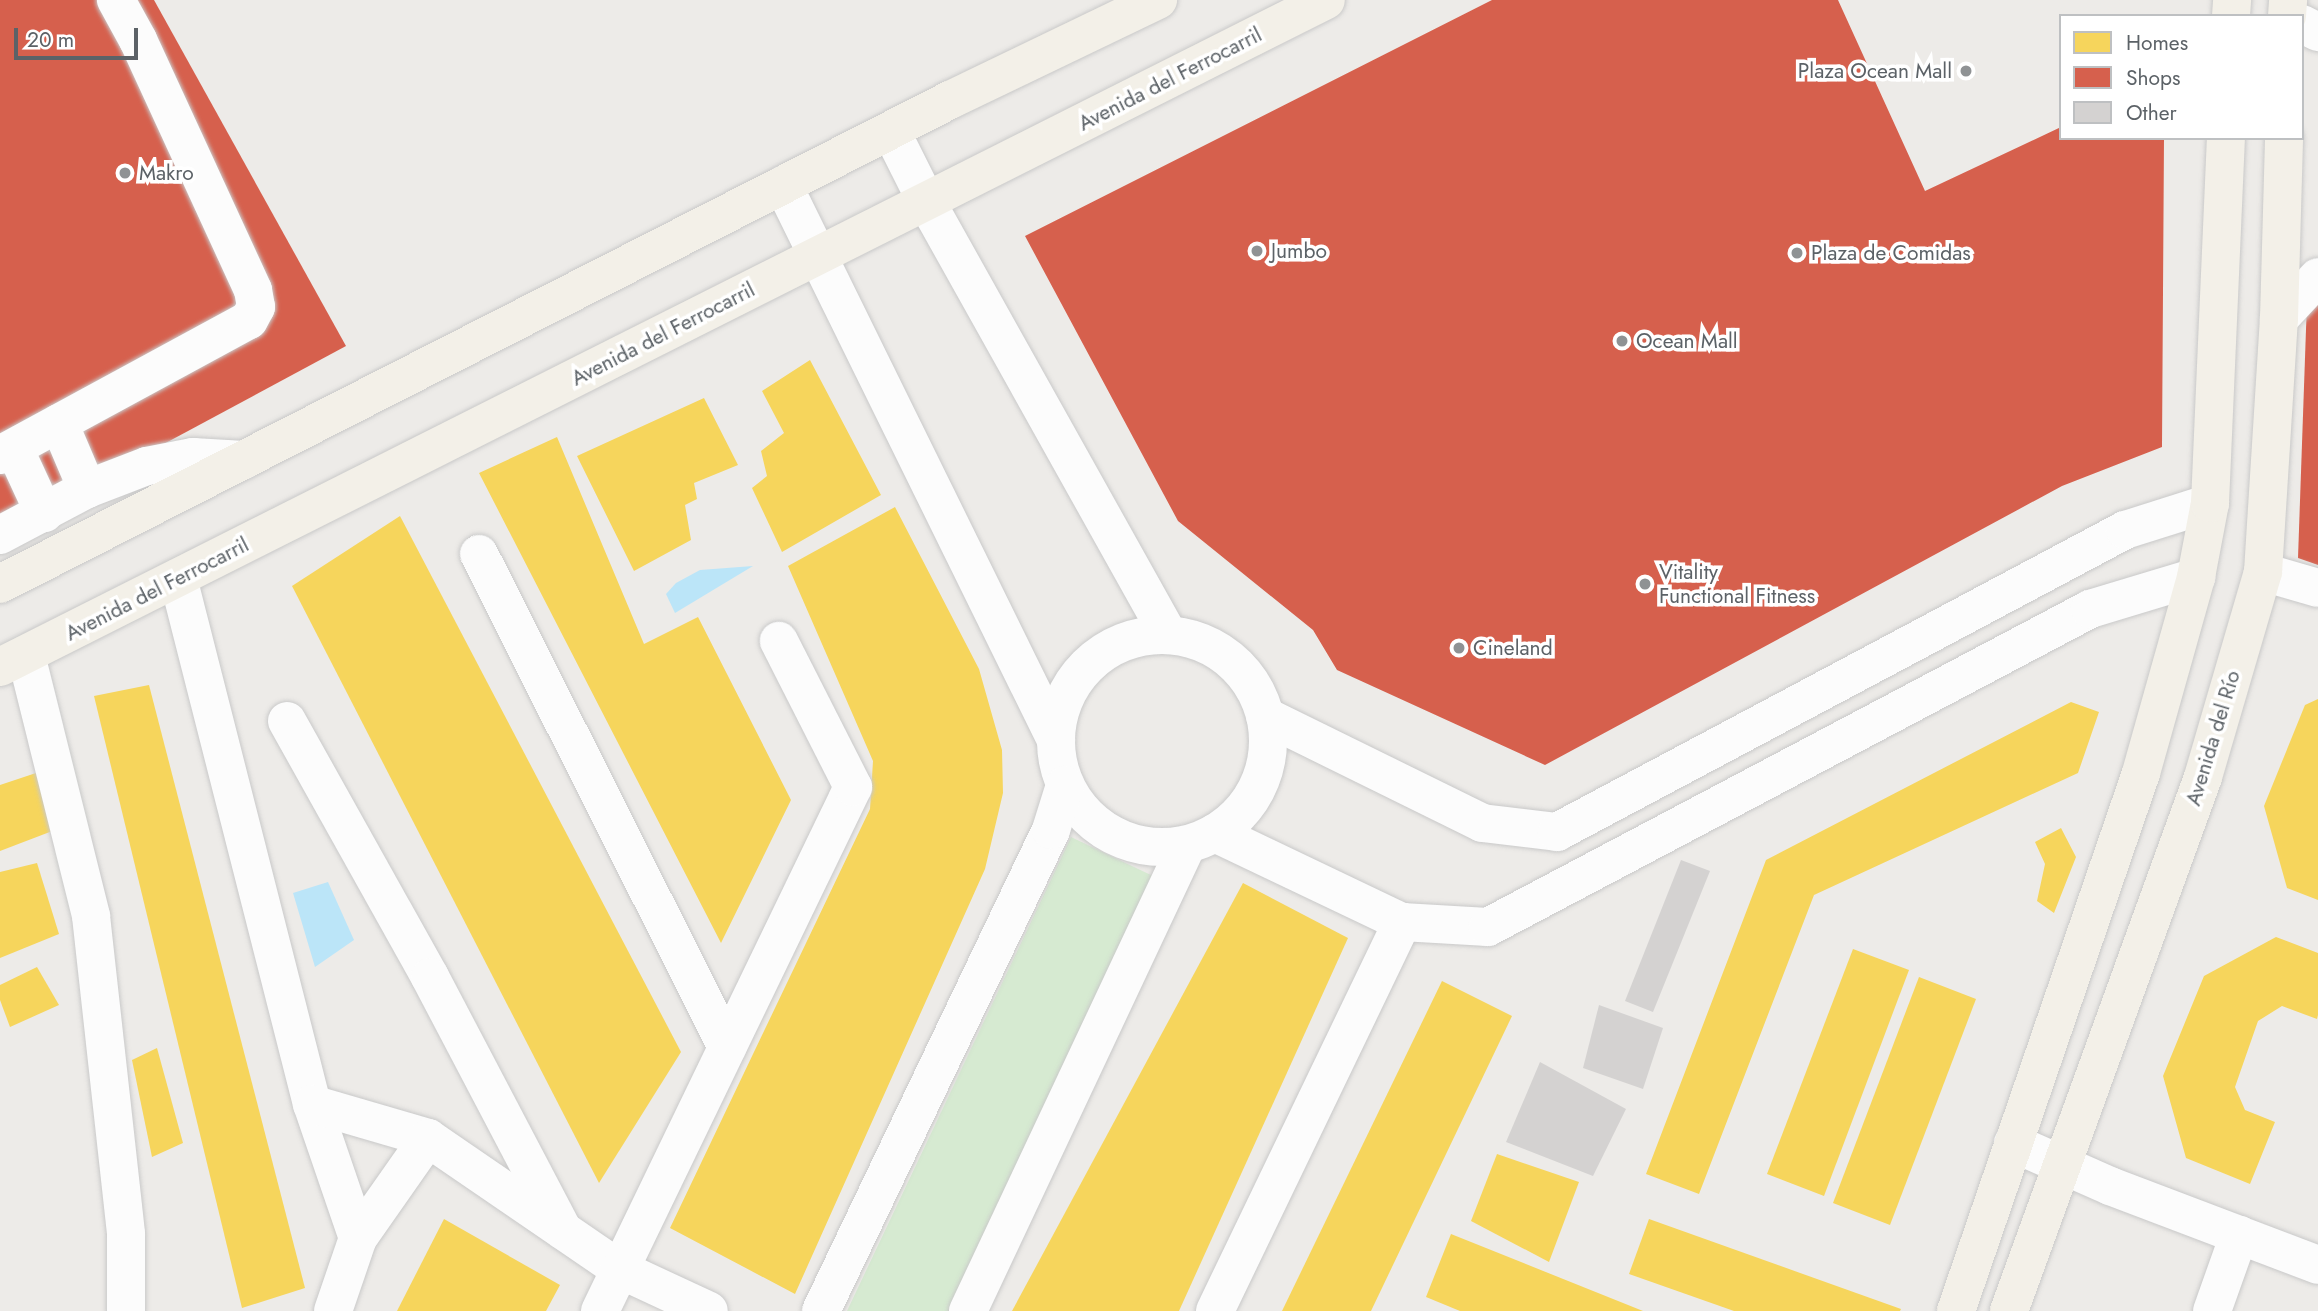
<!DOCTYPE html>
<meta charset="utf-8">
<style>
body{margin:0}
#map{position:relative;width:2318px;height:1311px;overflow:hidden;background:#edebe8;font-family:Jost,sans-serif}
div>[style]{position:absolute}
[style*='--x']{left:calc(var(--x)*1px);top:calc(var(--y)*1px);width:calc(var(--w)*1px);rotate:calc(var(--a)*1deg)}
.green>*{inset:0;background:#d6ead1}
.water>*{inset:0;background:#bbe5f8}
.homes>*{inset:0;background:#f6d55c}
.shops>*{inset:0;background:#d6604d}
.building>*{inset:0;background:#d4d2d1}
.roads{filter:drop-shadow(0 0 2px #c9c9c9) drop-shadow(0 0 2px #c9c9c9)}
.minor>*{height:38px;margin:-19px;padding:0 19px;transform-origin:19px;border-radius:19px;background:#fcfcfc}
.minor>.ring{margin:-19px;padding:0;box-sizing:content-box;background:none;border:38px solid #fcfcfc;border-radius:50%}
.major>*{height:38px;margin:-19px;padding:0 19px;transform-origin:19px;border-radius:19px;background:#f3f0e8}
.dots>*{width:19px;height:19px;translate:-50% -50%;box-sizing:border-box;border:4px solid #fff;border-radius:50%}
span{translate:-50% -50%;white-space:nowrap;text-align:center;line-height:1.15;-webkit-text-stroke:7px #fff;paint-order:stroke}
.poi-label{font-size:21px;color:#5c6267}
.right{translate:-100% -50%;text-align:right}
.left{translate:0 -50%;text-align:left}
.street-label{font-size:21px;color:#5c6267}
.legend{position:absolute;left:2059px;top:14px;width:245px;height:126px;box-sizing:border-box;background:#fff;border:2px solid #bec0c2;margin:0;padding:9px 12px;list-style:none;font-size:21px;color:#5c6267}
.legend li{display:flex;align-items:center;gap:14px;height:35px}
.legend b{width:35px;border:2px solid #bec0c2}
.scale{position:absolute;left:14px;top:28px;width:124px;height:32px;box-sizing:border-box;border:4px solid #5c6267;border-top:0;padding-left:9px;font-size:21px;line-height:24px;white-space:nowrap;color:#5c6267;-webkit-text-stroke:5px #fff;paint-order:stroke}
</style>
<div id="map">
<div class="green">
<i style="clip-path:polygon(1071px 837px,1155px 877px,950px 1311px,847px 1311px)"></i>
</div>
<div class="water">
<i style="clip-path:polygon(753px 566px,675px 613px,666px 594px,676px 583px,700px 570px)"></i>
<i style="clip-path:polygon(328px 882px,354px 940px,315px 967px,293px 893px)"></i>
</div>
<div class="homes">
<i style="clip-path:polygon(810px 360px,881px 495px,782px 552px,752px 488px,767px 476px,761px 451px,784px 433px,762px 391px)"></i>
<i style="clip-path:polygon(704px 398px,738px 465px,694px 483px,697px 499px,685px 505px,691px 540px,634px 571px,577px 456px)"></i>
<i style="clip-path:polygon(557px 437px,644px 644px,698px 617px,791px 800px,721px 943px,479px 473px)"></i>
<i style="clip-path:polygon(895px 507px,979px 669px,1002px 750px,1003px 793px,985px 869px,795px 1294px,670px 1228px,870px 809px,873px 761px,788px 566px)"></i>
<i style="clip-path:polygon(400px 516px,681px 1052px,599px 1183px,292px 586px)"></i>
<i style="clip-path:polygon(149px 685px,305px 1288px,242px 1308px,94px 696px)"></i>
<i style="clip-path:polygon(2318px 699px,2318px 900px,2287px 888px,2264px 806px,2305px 705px)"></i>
<i style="clip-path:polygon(2071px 702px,2099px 712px,2078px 773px,1814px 895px,1699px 1194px,1646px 1174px,1766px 860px)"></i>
<i style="clip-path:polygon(42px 771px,55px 830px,0 851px,0 785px)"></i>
<i style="clip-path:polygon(2061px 828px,2076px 857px,2054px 913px,2037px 901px,2045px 864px,2035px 842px)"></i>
<i style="clip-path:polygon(37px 863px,59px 934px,0 958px,0 872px)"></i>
<i style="clip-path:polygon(1243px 883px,1348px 938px,1179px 1311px,1012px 1311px)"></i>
<i style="clip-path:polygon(2276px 937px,2318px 953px,2318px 1015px,2317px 1019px,2282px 1006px,2258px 1021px,2235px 1087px,2245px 1110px,2275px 1122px,2250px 1184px,2186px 1158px,2163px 1076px,2204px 976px)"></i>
<i style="clip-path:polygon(1853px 949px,1909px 970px,1824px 1196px,1767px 1174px)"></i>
<i style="clip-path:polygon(37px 967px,59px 1005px,10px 1027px,0 1000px,0 985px)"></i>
<i style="clip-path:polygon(1919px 977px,1976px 999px,1890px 1225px,1833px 1203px)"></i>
<i style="clip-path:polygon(1442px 981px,1512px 1016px,1371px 1311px,1282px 1311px)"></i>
<i style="clip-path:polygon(157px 1048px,183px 1143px,152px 1157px,132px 1060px)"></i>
<i style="clip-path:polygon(1497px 1154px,1579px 1182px,1549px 1262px,1471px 1221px)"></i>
<i style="clip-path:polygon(444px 1219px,560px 1285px,546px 1311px,397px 1311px)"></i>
<i style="clip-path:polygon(1649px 1219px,1901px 1309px,1900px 1311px,1734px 1311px,1629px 1274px)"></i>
<i style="clip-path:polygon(1451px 1234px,1643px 1311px,1460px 1311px,1426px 1297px)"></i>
</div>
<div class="shops">
<i style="clip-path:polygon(0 0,154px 0,346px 346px,0 532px)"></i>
<i style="clip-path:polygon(1492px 0,1838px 0,1925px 191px,2061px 127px,2061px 138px,2164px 138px,2162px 447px,2062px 486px,1545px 765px,1337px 670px,1313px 630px,1178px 521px,1025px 236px)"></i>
<i style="clip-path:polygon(2318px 293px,2318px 565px,2298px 558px,2307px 301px)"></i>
</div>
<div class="building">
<i style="clip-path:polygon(1681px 860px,1710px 871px,1653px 1012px,1625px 1001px)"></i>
<i style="clip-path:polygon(1599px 1005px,1663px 1028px,1643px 1089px,1583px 1068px)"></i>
<i style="clip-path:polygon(1540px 1062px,1626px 1109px,1593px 1176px,1506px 1142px)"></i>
</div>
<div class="roads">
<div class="minor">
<i style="--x:2302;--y:24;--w:18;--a:27"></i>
<i style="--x:891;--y:131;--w:78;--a:63.4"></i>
<i style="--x:926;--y:201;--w:496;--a:60.8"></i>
<i style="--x:783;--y:185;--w:619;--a:63.81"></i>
<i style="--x:2279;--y:319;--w:57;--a:-47.1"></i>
<i style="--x:59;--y:423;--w:72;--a:67"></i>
<i style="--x:14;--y:448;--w:72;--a:65.2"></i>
<i style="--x:0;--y:455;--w:283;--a:-28.5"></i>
<i style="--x:249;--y:320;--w:15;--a:-62"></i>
<i style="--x:256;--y:307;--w:17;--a:-100"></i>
<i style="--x:253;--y:290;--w:275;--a:-114.7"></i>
<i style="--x:138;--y:40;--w:46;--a:-118.8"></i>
<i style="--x:0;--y:535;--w:98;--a:-27.9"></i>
<i style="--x:87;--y:489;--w:64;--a:-21"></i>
<i style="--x:147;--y:466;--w:47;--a:-11.1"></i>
<i style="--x:193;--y:457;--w:51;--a:3.4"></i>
<i style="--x:479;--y:554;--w:552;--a:63.3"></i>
<i style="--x:2263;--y:572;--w:57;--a:16.2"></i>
<i style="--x:178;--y:578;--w:543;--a:75.71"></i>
<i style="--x:312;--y:1104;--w:142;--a:71.1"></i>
<i class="ring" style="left:1056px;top:635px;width:174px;height:174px"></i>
<i style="--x:26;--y:655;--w:269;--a:76"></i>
<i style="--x:91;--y:916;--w:320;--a:83.7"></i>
<i style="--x:126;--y:1234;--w:77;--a:90"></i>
<i style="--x:1265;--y:716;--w:242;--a:26.2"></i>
<i style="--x:1482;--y:823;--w:76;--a:6.8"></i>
<i style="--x:1557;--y:832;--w:643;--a:-28"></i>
<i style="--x:2125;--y:530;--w:89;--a:-17.6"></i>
<i style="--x:287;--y:721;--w:293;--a:60.8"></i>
<i style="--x:430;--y:977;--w:286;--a:62.3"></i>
<i style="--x:1215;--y:833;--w:207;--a:25.5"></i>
<i style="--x:1402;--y:922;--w:86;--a:3.3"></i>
<i style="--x:1488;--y:927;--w:681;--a:-27.84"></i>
<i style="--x:2090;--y:609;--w:111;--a:-16.8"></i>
<i style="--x:312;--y:1104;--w:121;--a:16.3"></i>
<i style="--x:428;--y:1138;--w:232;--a:34.4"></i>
<i style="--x:619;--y:1269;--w:99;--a:25"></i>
<i style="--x:2013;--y:1143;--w:106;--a:23.9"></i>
<i style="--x:2110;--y:1186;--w:222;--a:20.8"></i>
<i style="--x:333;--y:1311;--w:77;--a:-71.1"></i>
<i style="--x:358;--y:1238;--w:122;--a:-55"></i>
<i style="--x:600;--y:1311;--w:582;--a:-64.23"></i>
<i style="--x:853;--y:787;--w:164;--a:-116.9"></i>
<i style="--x:821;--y:1311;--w:533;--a:-64.44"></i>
<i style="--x:1051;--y:830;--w:47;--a:-72.7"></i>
<i style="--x:968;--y:1311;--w:515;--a:-64.83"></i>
<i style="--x:1215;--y:1311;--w:432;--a:-64.3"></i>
<i style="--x:2212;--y:1311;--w:81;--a:-70.4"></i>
</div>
<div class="major">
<i style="--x:2231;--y:16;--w:16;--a:-86"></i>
<i style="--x:2287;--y:16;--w:16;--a:-86"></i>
<i style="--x:0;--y:584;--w:1066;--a:-27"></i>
<i style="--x:950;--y:100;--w:231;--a:-25.7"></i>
<i style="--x:0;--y:667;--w:1484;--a:-26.7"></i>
<i style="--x:1956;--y:1311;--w:569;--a:-71.02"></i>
<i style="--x:2141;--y:773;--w:204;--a:-74.3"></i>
<i style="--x:2196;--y:577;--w:75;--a:-79.3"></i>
<i style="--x:2210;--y:503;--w:365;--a:-87.5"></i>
<i style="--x:2009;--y:1311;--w:568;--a:-70.03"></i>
<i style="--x:2203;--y:777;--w:214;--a:-73.7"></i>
<i style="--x:2263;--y:572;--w:254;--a:-86.4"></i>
<i style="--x:2279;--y:319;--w:181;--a:-88.4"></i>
</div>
</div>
<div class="dots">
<i style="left:1966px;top:71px;background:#8f9294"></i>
<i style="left:125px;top:173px;background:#8f9294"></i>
<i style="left:1257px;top:251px;background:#8f9294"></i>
<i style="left:1797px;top:253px;background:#8f9294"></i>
<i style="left:1622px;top:341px;background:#8f9294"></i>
<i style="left:1645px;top:584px;background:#8f9294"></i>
<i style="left:1459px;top:648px;background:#8f9294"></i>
</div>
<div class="poi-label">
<span class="right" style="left:1952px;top:71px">Plaza Ocean Mall</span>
<span class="left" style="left:139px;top:173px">Makro</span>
<span class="left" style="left:1271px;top:251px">Jumbo</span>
<span class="left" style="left:1811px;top:253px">Plaza de Comidas</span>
<span class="left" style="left:1636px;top:341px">Ocean Mall</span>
<span class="left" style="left:1659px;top:584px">Vitality<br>Functional Fitness</span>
<span class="left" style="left:1473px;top:648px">Cineland</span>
</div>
<div class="street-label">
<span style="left:1170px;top:79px;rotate:-27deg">Avenida del Ferrocarril</span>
<span style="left:663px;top:334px;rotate:-27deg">Avenida del Ferrocarril</span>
<span style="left:157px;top:589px;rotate:-27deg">Avenida del Ferrocarril</span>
<span style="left:2213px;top:738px;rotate:-73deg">Avenida del Río</span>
</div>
<ul class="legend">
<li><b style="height:19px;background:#f6d55c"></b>Homes</li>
<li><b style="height:19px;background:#d6604d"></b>Shops</li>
<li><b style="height:19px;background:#d4d2d1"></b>Other</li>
</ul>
<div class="scale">20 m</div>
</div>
